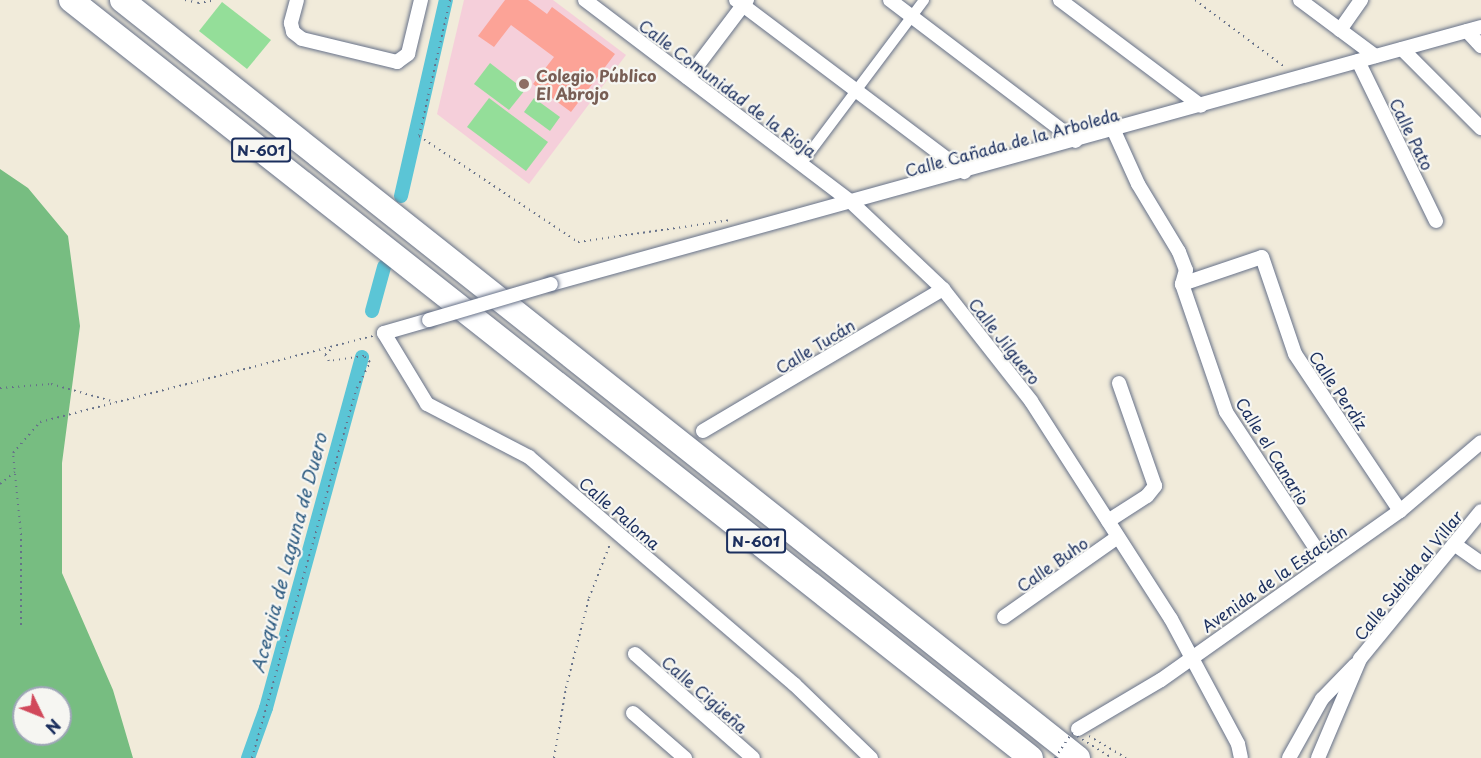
<!DOCTYPE html>
<meta charset="utf-8">
<style>
body{margin:0}
#map{position:relative;width:1481px;height:758px;overflow:hidden;background:#f1ebda;font-family:"Playpen Sans",sans-serif}
div>[style]{position:absolute}
[style*='--x']{left:calc(var(--x)*1px);top:calc(var(--y)*1px);width:calc(var(--w)*1px);rotate:calc(var(--a)*1deg)}
.built>*{inset:0;background:#f5cfda}
.green>*{inset:0;background:#94de99}
.forest>*{inset:0;background:#77bd81}
.canal>*{height:14px;margin:-7px;padding:0 7px;transform-origin:7px;border-radius:7px;background:#5bc5d6}
.building>*{inset:0;background:#fca397}
.path>*{height:2px;margin-top:-1px;transform-origin:0;background:repeating-linear-gradient(90deg,#667189 0 1.5px,transparent 0 6px)}
.roads{filter:drop-shadow(0 0 2px #667189) drop-shadow(0 0 2px #667189)}
.pedestrian>*{height:10px;margin:-5px;padding:0 5px;transform-origin:5px;border-radius:5px;background:#fff}
.minor>*{height:14px;margin:-7px;padding:0 7px;transform-origin:7px;border-radius:7px;background:#fff}
.motorway>*{height:24px;margin:-12px;padding:0 12px;transform-origin:12px;border-radius:12px;background:#fff}
.path-bridge>*{height:2px;margin-top:-1px;transform-origin:0;background:repeating-linear-gradient(90deg,#667189 0 1.5px,transparent 0 6px)}
.bridges{filter:drop-shadow(0 0 2px #667189) drop-shadow(0 0 2px #667189)}
.minor-bridge>*{height:14px;margin:-7px;padding:0 7px;transform-origin:7px;border-radius:7px;background:#fff}
.dots>*{width:16px;height:16px;translate:-50% -50%;box-sizing:border-box;border:3px solid #f6f6f2;border-radius:50%}
span{translate:-50% -50%;white-space:nowrap;text-align:center;line-height:1.15;-webkit-text-stroke:4.5px #f6f6f2;paint-order:stroke}
.shield-label span{padding:2px 4px;background:#f6f6f2;border:2px solid;border-radius:4px;-webkit-text-stroke-width:0}
.shield-label{font-size:15px;color:#1b2f5e;font-weight:700}
.education-label{font-size:16px;color:#785e54;font-weight:700}
.left{translate:0 -50%;text-align:left}
.street-label{font-size:16px;color:#1b2f5e}
.water-label{font-size:18px;color:#2e5c82;font-style:italic}
.north{position:absolute;left:12px;top:686px;width:60px;height:60px;box-sizing:border-box;background:#f6f6f2;border:2px solid #9ea6b7;border-radius:50%;rotate:133deg;font-size:16px;font-weight:700;line-height:24px;text-align:center;color:#1b2f5e}
.north::after{content:'';display:block;margin:auto;width:21px;height:27px;background:#d1495b;clip-path:polygon(50% 0,100% 100%,50% 72%,0 100%)}
</style>
<div id="map">
<div class="built">
<i style="clip-path:polygon(464px 0,553px 0,626px 55px,529px 184px,437px 114px)"></i>
</div>
<div class="green">
<i style="clip-path:polygon(222px 2px,271px 40px,247px 69px,199px 31px)"></i>
<i style="clip-path:polygon(490px 63px,525px 90px,509px 110px,474px 84px)"></i>
<i style="clip-path:polygon(489px 98px,548px 142px,526px 171px,467px 127px)"></i>
<i style="clip-path:polygon(534px 98px,560px 117px,550px 131px,524px 112px)"></i>
</div>
<div class="forest">
<i style="clip-path:polygon(evenodd,0 169px,28px 188px,68px 236px,80px 326px,62px 463px,62px 573px,113px 690px,133px 758px,0 758px,0 169px,24px 698px,60px 698px,60px 734px,24px 734px,24px 698px)"></i>
</div>
<div class="canal">
<i style="--x:401;--y:196;--w:201;--a:-77.1"></i>
<i style="--x:372;--y:311;--w:46;--a:-74.7"></i>
<i style="--x:248;--y:758;--w:53;--a:-70.2"></i>
<i style="--x:266;--y:708;--w:364;--a:-74.7"></i>
</div>
<div class="building">
<i style="clip-path:polygon(505px 0,528px 0,547px 14px,552px 7px,615px 54px,571px 112px,533px 84px,554px 57px,511px 25px,494px 47px,478px 36px)"></i>
</div>
<div class="path">
<i style="--x:185;--y:0;--w:13;--a:13"></i>
<i style="--x:198;--y:3;--w:18;--a:-9"></i>
<i style="--x:450;--y:0;--w:139;--a:102.8"></i>
<i style="--x:419;--y:136;--w:191;--a:33.7"></i>
<i style="--x:578;--y:242;--w:155;--a:-8.2"></i>
<i style="--x:1195;--y:0;--w:112;--a:36.7"></i>
<i style="--x:0;--y:388;--w:51;--a:-4.5"></i>
<i style="--x:51;--y:384;--w:66;--a:15.7"></i>
<i style="--x:0;--y:484;--w:19;--a:-39"></i>
<i style="--x:21;--y:625;--w:90;--a:-90"></i>
<i style="--x:21;--y:535;--w:82;--a:-95.6"></i>
<i style="--x:13;--y:453;--w:41;--a:-48.9"></i>
<i style="--x:40;--y:422;--w:344;--a:-14.5"></i>
<i style="--x:1089;--y:736;--w:43;--a:30.7"></i>
<i style="--x:252;--y:758;--w:385;--a:-74.2"></i>
<i style="--x:357;--y:388;--w:29;--a:-63"></i>
<i style="--x:370;--y:362;--w:8;--a:-135"></i>
<i style="--x:364;--y:356;--w:35;--a:172"></i>
<i style="--x:329;--y:361;--w:7;--a:-124"></i>
<i style="--x:325;--y:355;--w:11;--a:-45"></i>
<i style="--x:554;--y:758;--w:71;--a:-80.3"></i>
<i style="--x:566;--y:688;--w:93;--a:-75.7"></i>
<i style="--x:589;--y:598;--w:58;--a:-68.7"></i>
</div>
<div class="roads">
<div class="pedestrian">
<i style="--x:801;--y:164;--w:205;--a:-53.1"></i>
</div>
<div class="minor">
<i style="--x:297;--y:0;--w:24;--a:105"></i>
<i style="--x:291;--y:23;--w:9;--a:77"></i>
<i style="--x:293;--y:32;--w:11;--a:38"></i>
<i style="--x:302;--y:39;--w:98;--a:13.6"></i>
<i style="--x:397;--y:62;--w:14;--a:-36"></i>
<i style="--x:408;--y:54;--w:56;--a:-76.5"></i>
<i style="--x:585;--y:0;--w:334;--a:37.2"></i>
<i style="--x:851;--y:202;--w:127;--a:43.4"></i>
<i style="--x:943;--y:289;--w:142;--a:51.8"></i>
<i style="--x:1031;--y:401;--w:259;--a:57.3"></i>
<i style="--x:1171;--y:619;--w:142;--a:61.8"></i>
<i style="--x:1238;--y:744;--w:14;--a:78"></i>
<i style="--x:736;--y:0;--w:286;--a:37"></i>
<i style="--x:890;--y:0;--w:233;--a:37.2"></i>
<i style="--x:1060;--y:0;--w:176;--a:36.9"></i>
<i style="--x:1300;--y:0;--w:94;--a:36.7"></i>
<i style="--x:1340;--y:30;--w:37;--a:-55"></i>
<i style="--x:1467;--y:31;--w:21;--a:47"></i>
<i style="--x:1402;--y:49;--w:112;--a:45"></i>
<i style="--x:1358;--y:61;--w:178;--a:64"></i>
<i style="--x:688;--y:78;--w:98;--a:-52.9"></i>
<i style="--x:1114;--y:131;--w:58;--a:65.6"></i>
<i style="--x:1138;--y:184;--w:79;--a:58.9"></i>
<i style="--x:1179;--y:252;--w:19;--a:69"></i>
<i style="--x:1186;--y:270;--w:15;--a:106"></i>
<i style="--x:551;--y:284;--w:965;--a:-15.45"></i>
<i style="--x:1182;--y:284;--w:84;--a:-18.6"></i>
<i style="--x:1262;--y:257;--w:102;--a:71.2"></i>
<i style="--x:1295;--y:354;--w:189;--a:56.2"></i>
<i style="--x:1182;--y:284;--w:135;--a:71"></i>
<i style="--x:1226;--y:412;--w:180;--a:56.6"></i>
<i style="--x:429;--y:320;--w:47;--a:163.9"></i>
<i style="--x:384;--y:333;--w:83;--a:58.8"></i>
<i style="--x:427;--y:404;--w:115;--a:27.5"></i>
<i style="--x:529;--y:457;--w:349;--a:40.6"></i>
<i style="--x:794;--y:684;--w:107;--a:43.9"></i>
<i style="--x:703;--y:431;--w:279;--a:-30.6"></i>
<i style="--x:1108;--y:521;--w:46;--a:-32.7"></i>
<i style="--x:1147;--y:496;--w:13;--a:-51"></i>
<i style="--x:1155;--y:486;--w:109;--a:-109.3"></i>
<i style="--x:1454;--y:544;--w:33;--a:35"></i>
<i style="--x:1004;--y:617;--w:139;--a:-35.1"></i>
<i style="--x:635;--y:654;--w:157;--a:41.4"></i>
<i style="--x:633;--y:713;--w:69;--a:40.9"></i>
<i style="--x:1078;--y:729;--w:96;--a:-30.6"></i>
<i style="--x:1161;--y:680;--w:293;--a:-35.3"></i>
<i style="--x:1400;--y:511;--w:106;--a:-40.4"></i>
<i style="--x:1289;--y:758;--w:68;--a:-60.8"></i>
<i style="--x:1322;--y:699;--w:47;--a:-45.9"></i>
<i style="--x:1318;--y:758;--w:108;--a:-67"></i>
<i style="--x:1360;--y:659;--w:191;--a:-50.7"></i>
</div>
<div class="motorway">
<i style="--x:71;--y:0;--w:1223;--a:38.29"></i>
<i style="--x:122;--y:0;--w:1220;--a:38.41"></i>
</div>
</div>
<div class="path-bridge">
<i style="--x:1055;--y:758;--w:30;--a:-56"></i>
<i style="--x:1072;--y:733;--w:47;--a:32"></i>
</div>
<div class="bridges">
<div class="minor-bridge">
<i style="--x:429;--y:320;--w:127;--a:-16.4"></i>
</div>
</div>
<div class="dots">
<i style="left:524px;top:84px;background:#8d6e63"></i>
</div>
<div class="shield-label">
<span style="left:261px;top:150px">N-601</span>
<span style="left:756px;top:541px">N-601</span>
</div>
<div class="education-label">
<span class="left" style="left:536px;top:84px">Colegio Público<br>El Abrojo</span>
</div>
<div class="street-label">
<span style="left:728px;top:88px;rotate:37deg">Calle Comunidad de la Rioja</span>
<span style="left:1412px;top:134px;rotate:64deg">Calle Pato</span>
<span style="left:1012px;top:142px;rotate:-15deg">Calle Cañada de la Arboleda</span>
<span style="left:1005px;top:341px;rotate:52deg">Calle Jilguero</span>
<span style="left:815px;top:346px;rotate:-31deg">Calle Tucán</span>
<span style="left:1339px;top:390px;rotate:56deg">Calle Perdíz</span>
<span style="left:1273px;top:451px;rotate:58deg">Calle el Canario</span>
<span style="left:620px;top:513px;rotate:41deg">Calle Paloma</span>
<span style="left:1052px;top:564px;rotate:-35deg">Calle Buho</span>
<span style="left:1408px;top:575px;rotate:-51deg">Calle Subida al Villar</span>
<span style="left:1274px;top:578px;rotate:-35deg">Avenida de la Estación</span>
<span style="left:705px;top:694px;rotate:41deg">Calle Cigüeña</span>
</div>
<div class="water-label">
<span style="left:289px;top:553px;rotate:-75deg">Acequia de Laguna de Duero</span>
</div>
<div class="north">N</div>
</div>
